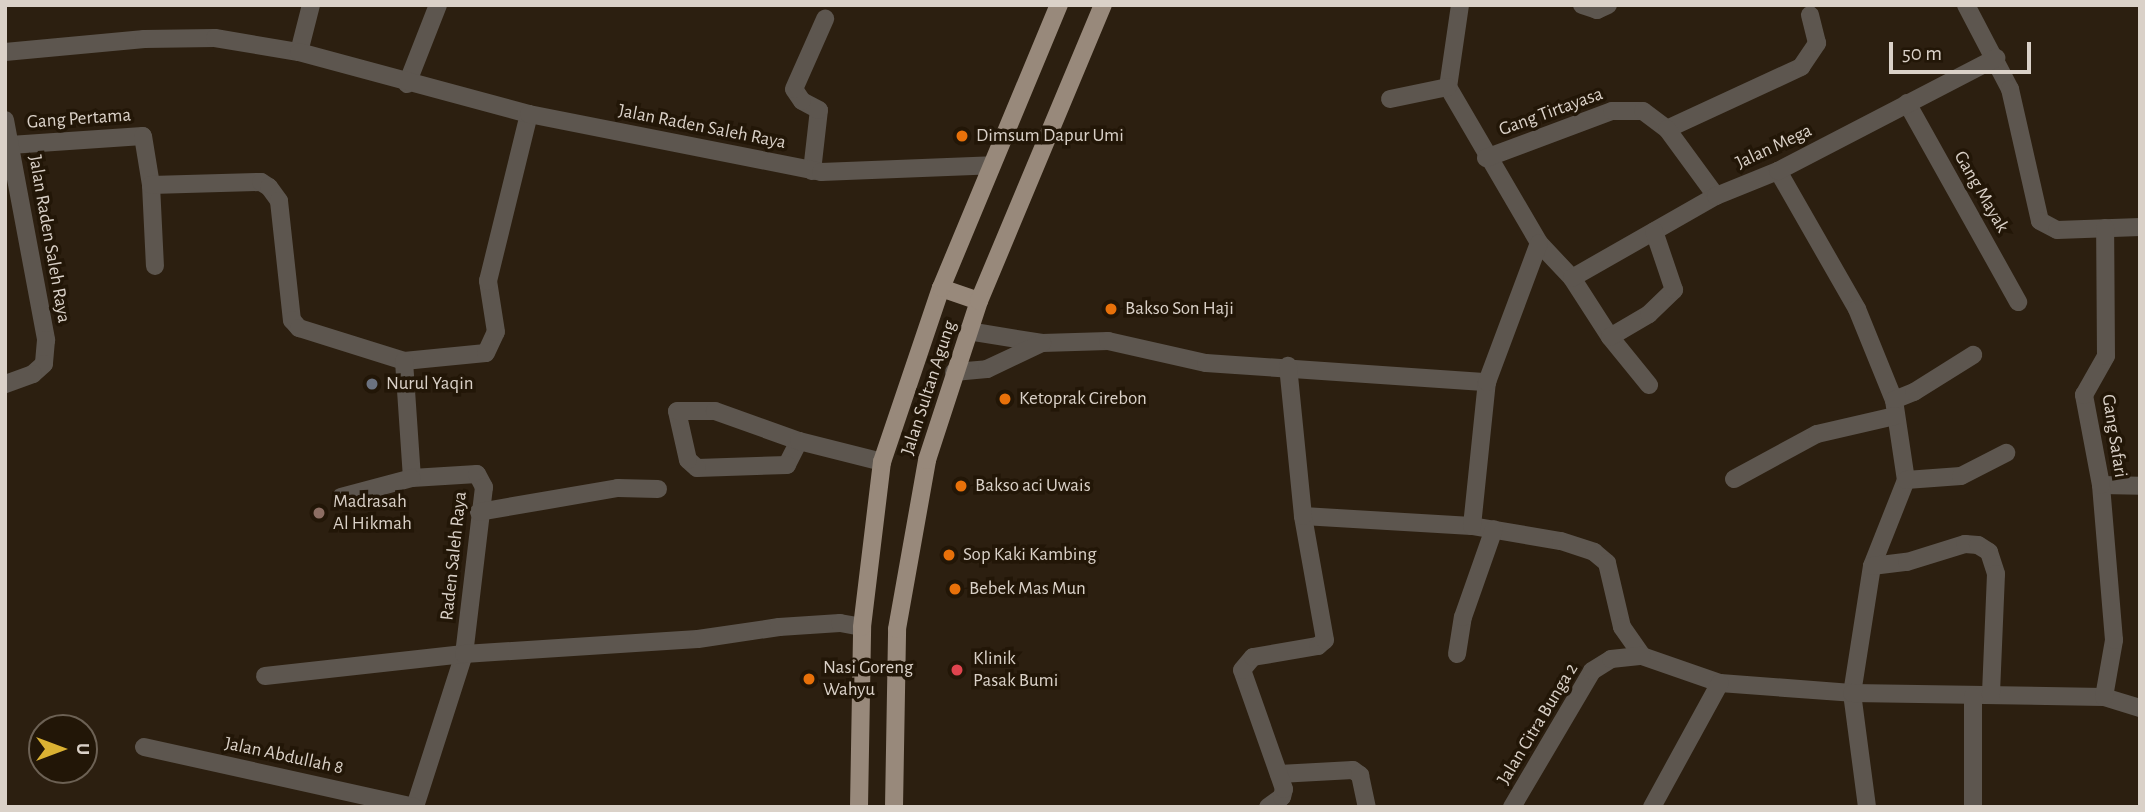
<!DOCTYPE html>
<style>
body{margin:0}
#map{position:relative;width:2145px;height:812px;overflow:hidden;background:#2c1f10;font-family:"Alegreya Sans",sans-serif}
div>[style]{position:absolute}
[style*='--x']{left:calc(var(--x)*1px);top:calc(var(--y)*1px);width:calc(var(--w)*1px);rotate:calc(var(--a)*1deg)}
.minor>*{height:18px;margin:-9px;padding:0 9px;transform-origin:9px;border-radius:9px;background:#5d564f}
.tertiary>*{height:18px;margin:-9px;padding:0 9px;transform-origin:9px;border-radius:9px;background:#5d564f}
.primary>*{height:18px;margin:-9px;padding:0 9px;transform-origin:9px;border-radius:9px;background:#98897b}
.dots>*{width:19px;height:19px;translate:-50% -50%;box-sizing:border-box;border:4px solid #221607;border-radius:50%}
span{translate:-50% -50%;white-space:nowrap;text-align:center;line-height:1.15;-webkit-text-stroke:7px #221607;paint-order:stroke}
.street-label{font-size:19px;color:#dad1c8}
.poi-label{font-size:19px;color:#dad1c8}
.left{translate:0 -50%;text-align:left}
.frame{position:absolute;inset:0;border:7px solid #dad1c8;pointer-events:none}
.north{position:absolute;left:28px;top:714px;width:70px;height:70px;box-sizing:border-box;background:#221607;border:2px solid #6c6154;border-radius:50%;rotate:90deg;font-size:19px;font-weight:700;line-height:28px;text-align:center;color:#dad1c8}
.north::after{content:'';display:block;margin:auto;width:24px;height:32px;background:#dbb233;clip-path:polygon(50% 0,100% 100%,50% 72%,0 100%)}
.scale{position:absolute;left:1889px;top:42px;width:142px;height:32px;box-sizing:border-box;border:4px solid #dad1c8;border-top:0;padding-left:9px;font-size:21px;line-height:24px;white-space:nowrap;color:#dad1c8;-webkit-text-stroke:5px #221607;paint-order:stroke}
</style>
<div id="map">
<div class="minor">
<i style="--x:1460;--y:5;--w:83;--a:98.3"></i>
<i style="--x:1448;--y:87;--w:181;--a:59.7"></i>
<i style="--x:1539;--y:243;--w:48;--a:46.7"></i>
<i style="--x:1572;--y:278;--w:70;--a:57.2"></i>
<i style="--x:1610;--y:337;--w:62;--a:50.9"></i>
<i style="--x:1582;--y:5;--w:16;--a:18"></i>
<i style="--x:1597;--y:10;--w:12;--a:-24"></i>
<i style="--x:1966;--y:5;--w:95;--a:62.4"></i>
<i style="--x:2010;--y:89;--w:135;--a:77.2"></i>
<i style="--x:2040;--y:221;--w:19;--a:28"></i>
<i style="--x:2057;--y:230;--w:83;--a:-2.1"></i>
<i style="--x:299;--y:52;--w:49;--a:-75.7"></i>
<i style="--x:407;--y:84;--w:85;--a:-68.6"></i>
<i style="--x:1390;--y:99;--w:59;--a:-11.7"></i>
<i style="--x:1907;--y:103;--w:228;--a:60.8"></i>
<i style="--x:1667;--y:129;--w:148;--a:-24.8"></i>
<i style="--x:1801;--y:67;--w:29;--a:-56"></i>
<i style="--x:1817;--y:43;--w:29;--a:-104"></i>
<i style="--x:10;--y:145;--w:133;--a:-3.9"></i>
<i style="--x:143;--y:136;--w:50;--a:80.7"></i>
<i style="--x:151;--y:185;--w:81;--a:87.2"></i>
<i style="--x:1486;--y:158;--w:134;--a:-20.5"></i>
<i style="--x:1612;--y:111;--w:31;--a:0"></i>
<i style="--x:1643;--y:111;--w:30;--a:37"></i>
<i style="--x:1667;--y:129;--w:83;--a:53.8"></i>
<i style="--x:812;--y:171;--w:61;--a:-83.5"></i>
<i style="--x:819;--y:110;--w:19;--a:-152"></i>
<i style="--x:802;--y:101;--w:14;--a:-124"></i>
<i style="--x:794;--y:89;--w:77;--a:-66.1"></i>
<i style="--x:1778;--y:171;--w:159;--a:60.2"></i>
<i style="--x:1857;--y:309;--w:98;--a:67.9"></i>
<i style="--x:1894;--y:400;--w:81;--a:81.5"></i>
<i style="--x:1906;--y:480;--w:92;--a:111.6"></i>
<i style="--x:1872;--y:566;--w:129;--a:98.9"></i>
<i style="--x:1852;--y:693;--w:115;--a:82.5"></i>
<i style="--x:151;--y:185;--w:110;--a:-1.6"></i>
<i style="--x:261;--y:182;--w:9;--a:32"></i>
<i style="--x:269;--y:187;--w:17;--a:54"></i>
<i style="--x:279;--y:201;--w:120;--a:83.8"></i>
<i style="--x:292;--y:320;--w:11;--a:49"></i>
<i style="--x:299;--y:328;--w:110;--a:17.4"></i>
<i style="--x:404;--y:361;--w:82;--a:-5.6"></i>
<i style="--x:486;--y:353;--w:23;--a:-65"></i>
<i style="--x:496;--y:332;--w:52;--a:-98.9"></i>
<i style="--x:488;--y:281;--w:172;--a:-76.2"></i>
<i style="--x:1572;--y:278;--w:166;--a:-29.7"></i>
<i style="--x:1716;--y:196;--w:67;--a:-22"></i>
<i style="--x:1778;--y:171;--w:246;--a:-27.4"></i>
<i style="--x:968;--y:331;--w:75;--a:9.2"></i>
<i style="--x:1042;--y:343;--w:66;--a:-1.7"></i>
<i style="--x:1108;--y:341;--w:100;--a:12.7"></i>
<i style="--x:1206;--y:363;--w:282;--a:3.9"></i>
<i style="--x:1610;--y:337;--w:45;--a:-30.5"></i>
<i style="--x:1649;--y:314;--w:35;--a:-44"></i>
<i style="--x:1674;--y:290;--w:62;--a:-108.7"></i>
<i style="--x:404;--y:361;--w:117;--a:86.1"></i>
<i style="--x:412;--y:478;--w:65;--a:-3.5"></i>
<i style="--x:477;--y:474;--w:15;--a:62"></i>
<i style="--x:484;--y:487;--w:168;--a:96.8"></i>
<i style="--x:464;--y:654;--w:161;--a:107.8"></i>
<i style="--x:954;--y:372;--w:33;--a:-5"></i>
<i style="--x:987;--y:369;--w:61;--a:-25.3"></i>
<i style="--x:1894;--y:400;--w:22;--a:-22"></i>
<i style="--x:1914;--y:392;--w:70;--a:-32.1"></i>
<i style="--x:799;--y:441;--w:27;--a:117"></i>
<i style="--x:787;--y:465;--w:90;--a:178.1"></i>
<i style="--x:697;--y:468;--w:12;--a:-138"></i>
<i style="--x:688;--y:460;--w:50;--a:-102.7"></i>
<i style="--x:677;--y:411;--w:38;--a:0"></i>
<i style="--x:715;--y:411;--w:89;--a:19.7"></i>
<i style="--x:799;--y:441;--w:86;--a:14.2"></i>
<i style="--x:1734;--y:479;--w:94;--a:-28.5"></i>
<i style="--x:1817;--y:434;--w:80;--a:-13"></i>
<i style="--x:1906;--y:480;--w:55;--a:-4.2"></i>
<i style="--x:1961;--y:476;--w:51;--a:-27.1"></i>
<i style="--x:2101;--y:485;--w:39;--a:1"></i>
<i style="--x:341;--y:497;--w:73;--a:-15"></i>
<i style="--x:479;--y:512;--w:141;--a:-9.8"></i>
<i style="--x:618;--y:488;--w:40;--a:1.4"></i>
<i style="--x:1303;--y:516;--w:169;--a:3.4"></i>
<i style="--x:1472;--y:526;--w:90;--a:9.6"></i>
<i style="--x:1561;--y:541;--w:35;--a:18"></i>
<i style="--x:1594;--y:552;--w:17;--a:40"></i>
<i style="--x:1607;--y:563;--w:66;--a:76.8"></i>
<i style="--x:1622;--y:627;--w:35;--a:55"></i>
<i style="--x:1642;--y:656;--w:83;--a:19.1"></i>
<i style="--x:1720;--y:683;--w:132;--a:4.3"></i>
<i style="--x:1852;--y:693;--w:252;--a:0.9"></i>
<i style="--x:2104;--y:697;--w:38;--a:17"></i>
<i style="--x:1472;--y:526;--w:145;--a:-84.1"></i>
<i style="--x:1487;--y:382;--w:148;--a:-69.5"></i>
<i style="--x:1872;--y:566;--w:35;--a:-7"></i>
<i style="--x:1907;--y:562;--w:61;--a:-17.2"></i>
<i style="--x:1965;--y:544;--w:13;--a:4"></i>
<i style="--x:1978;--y:545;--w:13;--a:32"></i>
<i style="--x:1989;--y:552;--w:23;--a:72"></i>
<i style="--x:1996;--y:574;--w:121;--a:92.4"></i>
<i style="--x:1457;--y:654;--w:37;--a:-81"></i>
<i style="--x:1463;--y:617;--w:93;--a:-70.6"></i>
<i style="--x:265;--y:676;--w:200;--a:-6.3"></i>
<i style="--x:464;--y:654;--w:234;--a:-3.7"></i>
<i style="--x:698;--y:639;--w:82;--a:-8.4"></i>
<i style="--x:779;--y:627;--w:61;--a:-3.8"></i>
<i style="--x:840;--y:623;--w:22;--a:10"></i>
<i style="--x:1973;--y:696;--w:111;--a:90"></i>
<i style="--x:2104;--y:697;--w:58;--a:-80"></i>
<i style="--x:2114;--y:640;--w:156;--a:-94.8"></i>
<i style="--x:2101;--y:485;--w:92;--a:-100.7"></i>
<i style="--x:2084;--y:395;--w:45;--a:-60.6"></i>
<i style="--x:2106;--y:356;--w:128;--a:-90.4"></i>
<i style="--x:144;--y:747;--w:277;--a:12.5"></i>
<i style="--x:1279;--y:774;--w:74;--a:-3.1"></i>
<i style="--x:1353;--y:770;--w:9;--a:36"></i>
<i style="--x:1360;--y:775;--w:33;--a:78"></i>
<i style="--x:1268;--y:807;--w:17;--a:-36"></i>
<i style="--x:1282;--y:797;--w:8;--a:-76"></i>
<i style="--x:1284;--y:789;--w:126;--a:-109.4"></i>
<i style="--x:1242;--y:670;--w:17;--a:-50"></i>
<i style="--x:1253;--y:657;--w:66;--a:-9.6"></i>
<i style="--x:1318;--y:646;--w:9;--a:-41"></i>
<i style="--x:1325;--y:640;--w:126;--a:-100.1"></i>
<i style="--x:1303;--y:516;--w:151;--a:-95.7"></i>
<i style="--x:1512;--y:807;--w:158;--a:-59.5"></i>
<i style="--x:1592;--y:671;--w:22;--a:-32"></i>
<i style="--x:1611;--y:659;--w:31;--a:-6"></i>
<i style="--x:1652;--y:807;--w:141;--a:-61.3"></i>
</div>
<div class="tertiary">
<i style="--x:5;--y:52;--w:140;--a:-5.3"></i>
<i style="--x:144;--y:39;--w:71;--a:-0.8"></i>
<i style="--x:215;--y:38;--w:85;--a:9.5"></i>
<i style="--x:299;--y:52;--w:238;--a:15.1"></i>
<i style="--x:529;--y:114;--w:298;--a:11.2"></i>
<i style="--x:821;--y:172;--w:171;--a:-2.3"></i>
<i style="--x:5;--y:120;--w:224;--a:79.4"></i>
<i style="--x:46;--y:340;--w:24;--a:95"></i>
<i style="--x:44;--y:364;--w:15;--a:138"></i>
<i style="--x:33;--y:374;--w:30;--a:160"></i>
</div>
<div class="primary">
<i style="--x:941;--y:288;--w:40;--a:18.9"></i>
<i style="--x:859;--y:807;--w:180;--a:-89"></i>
<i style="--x:862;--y:627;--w:166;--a:-83.1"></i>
<i style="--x:882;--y:462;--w:184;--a:-71.3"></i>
<i style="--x:941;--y:288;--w:307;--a:-67.4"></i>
<i style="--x:894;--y:807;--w:178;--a:-89"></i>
<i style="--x:897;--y:629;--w:172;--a:-79.9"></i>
<i style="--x:927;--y:460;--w:167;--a:-71.9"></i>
<i style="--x:979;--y:301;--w:321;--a:-67.3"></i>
</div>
<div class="dots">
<i style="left:962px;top:136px;background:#e8710a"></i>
<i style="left:1111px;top:309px;background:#e8710a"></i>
<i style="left:372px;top:384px;background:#6b7280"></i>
<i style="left:1005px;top:399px;background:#e8710a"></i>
<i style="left:961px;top:486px;background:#e8710a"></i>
<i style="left:319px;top:513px;background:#8d6e63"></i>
<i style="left:949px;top:555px;background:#e8710a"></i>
<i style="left:955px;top:589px;background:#e8710a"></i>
<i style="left:957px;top:670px;background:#e0444e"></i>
<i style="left:809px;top:679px;background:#e8710a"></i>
</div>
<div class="street-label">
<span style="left:1551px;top:112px;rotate:-20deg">Gang Tirtayasa</span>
<span style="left:79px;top:119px;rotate:-4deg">Gang Pertama</span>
<span style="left:702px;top:127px;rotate:11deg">Jalan Raden Saleh Raya</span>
<span style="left:1774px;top:147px;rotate:-25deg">Jalan Mega</span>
<span style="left:1981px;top:192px;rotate:60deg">Gang Mayak</span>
<span style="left:49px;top:239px;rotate:80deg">Jalan Raden Saleh Raya</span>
<span style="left:929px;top:388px;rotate:-72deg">Jalan Sultan Agung</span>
<span style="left:2114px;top:436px;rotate:81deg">Gang Safari</span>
<span style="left:454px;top:556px;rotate:-84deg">Raden Saleh Raya</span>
<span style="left:1538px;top:724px;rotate:-59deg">Jalan Citra Bunga 2</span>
<span style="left:284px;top:756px;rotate:12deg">Jalan Abdullah 8</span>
</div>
<div class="poi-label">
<span class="left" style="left:976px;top:136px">Dimsum Dapur Umi</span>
<span class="left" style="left:1125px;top:309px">Bakso Son Haji</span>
<span class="left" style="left:386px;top:384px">Nurul Yaqin</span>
<span class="left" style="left:1019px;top:399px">Ketoprak Cirebon</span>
<span class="left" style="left:975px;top:486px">Bakso aci Uwais</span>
<span class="left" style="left:333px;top:513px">Madrasah<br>Al Hikmah</span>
<span class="left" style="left:963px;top:555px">Sop Kaki Kambing</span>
<span class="left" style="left:969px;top:589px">Bebek Mas Mun</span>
<span class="left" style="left:973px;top:670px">Klinik<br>Pasak Bumi</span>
<span class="left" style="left:823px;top:679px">Nasi Goreng<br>Wahyu</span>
</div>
<div class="frame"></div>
<div class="north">U</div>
<div class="scale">50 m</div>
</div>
